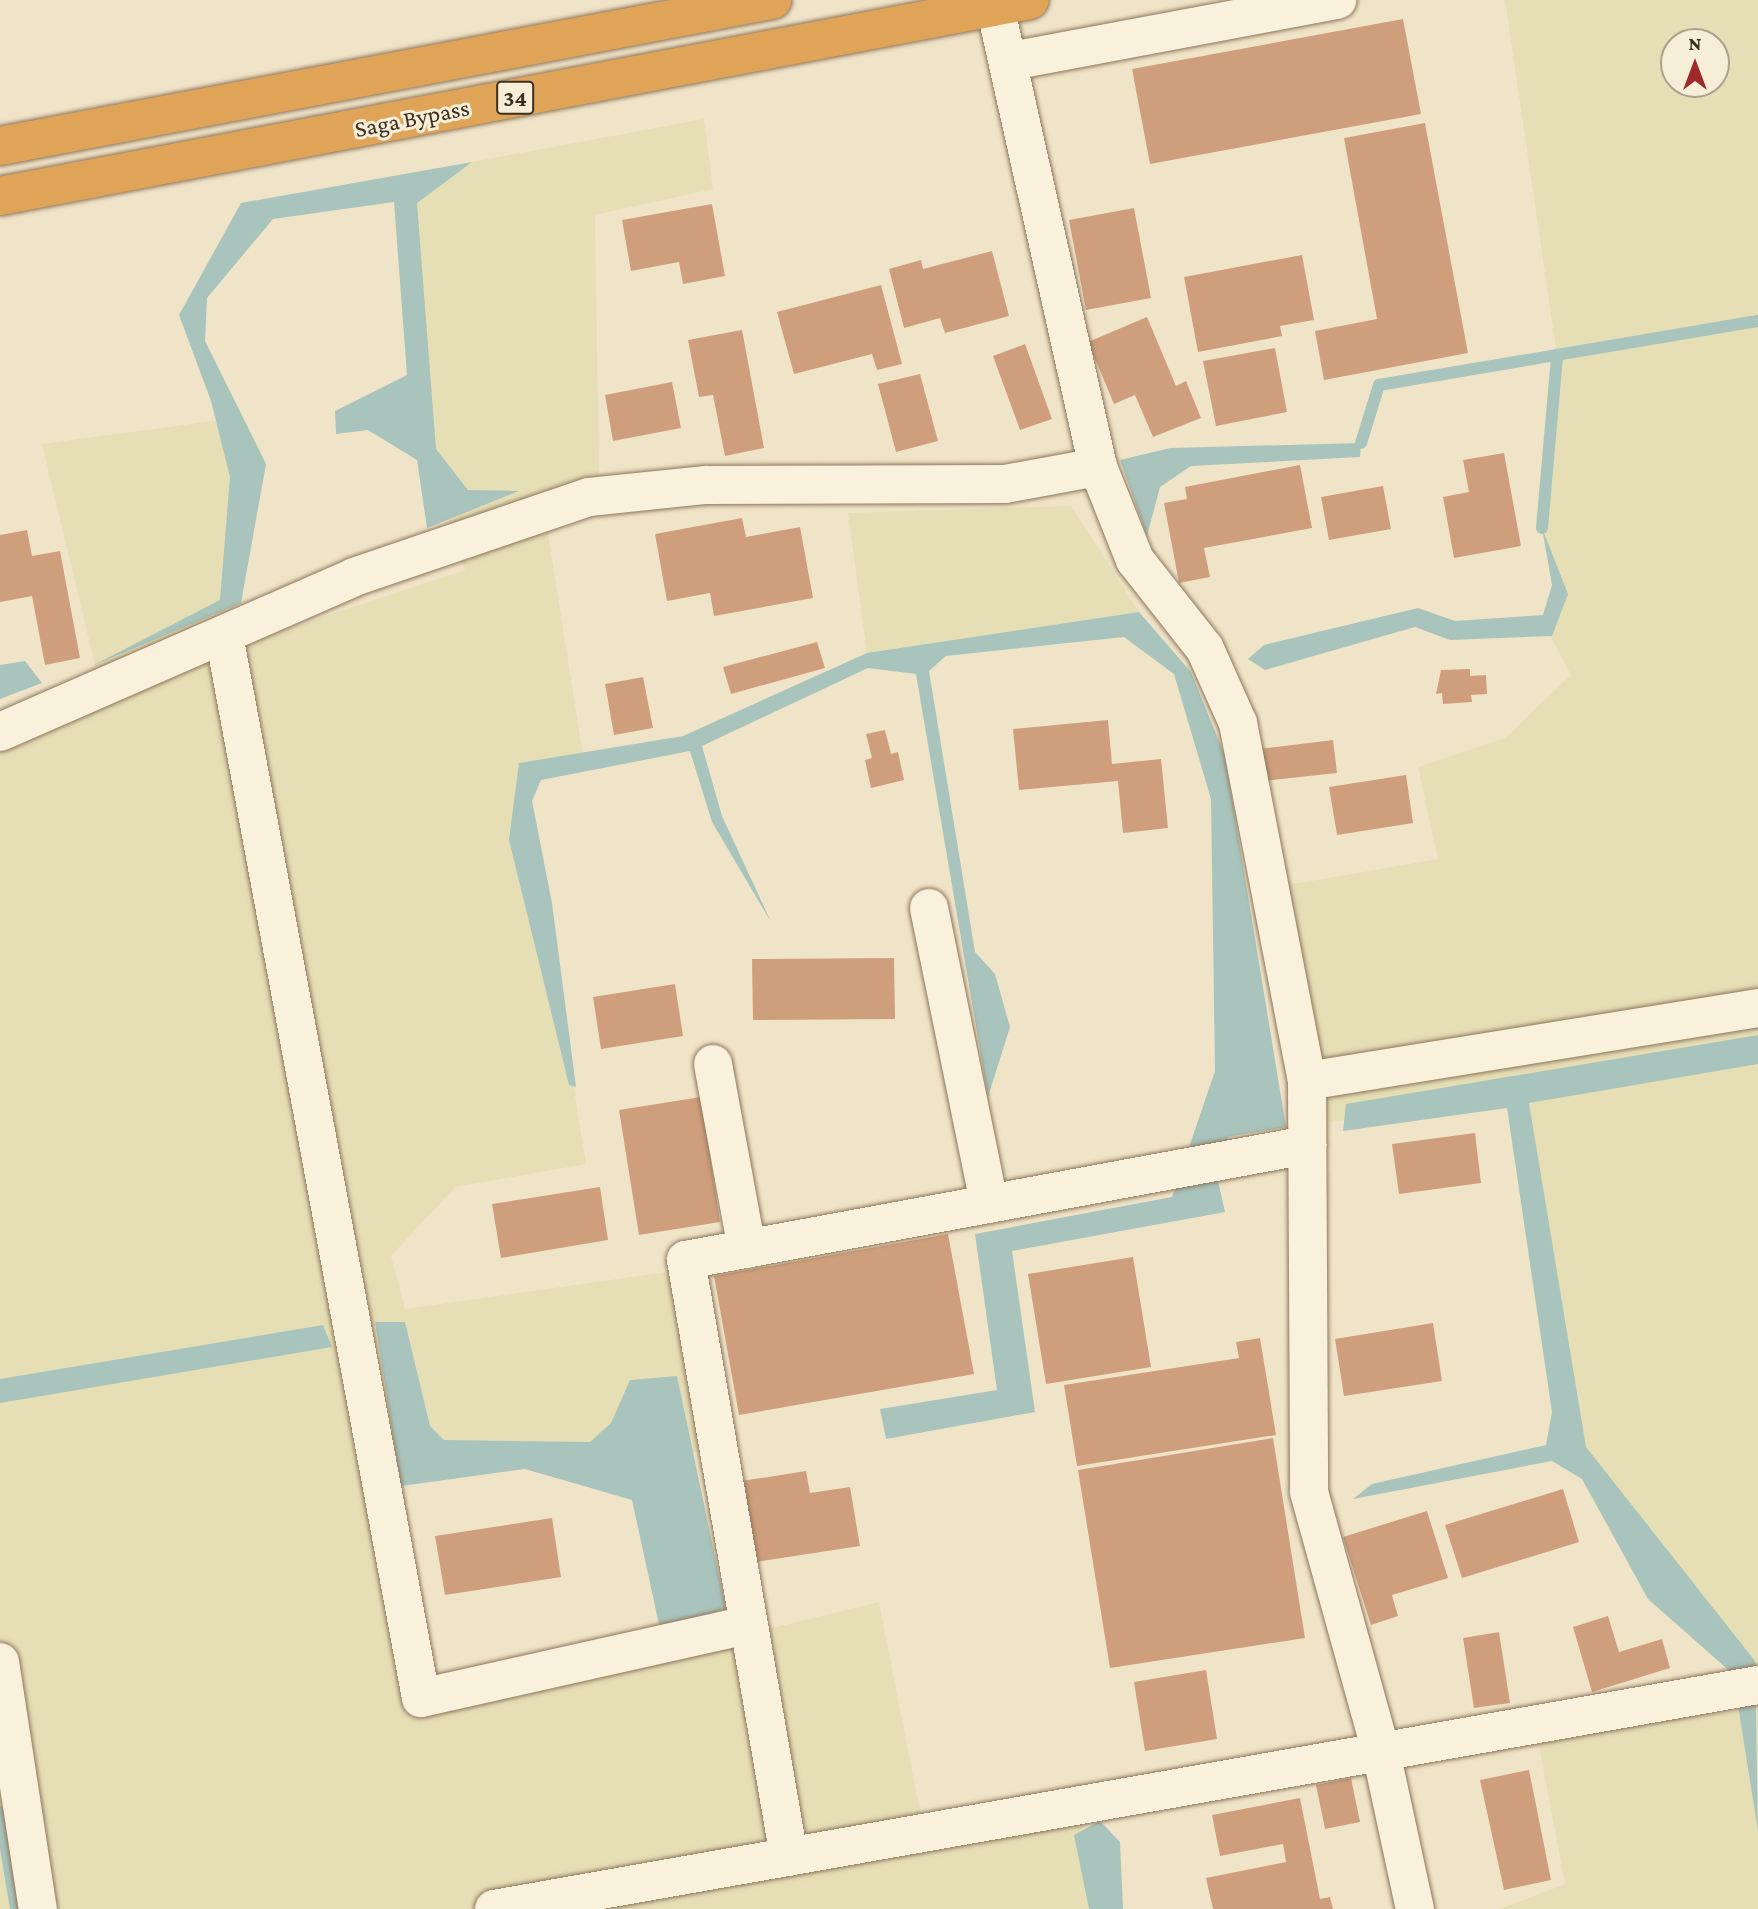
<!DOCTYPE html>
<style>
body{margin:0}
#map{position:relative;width:1758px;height:1909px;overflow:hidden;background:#f0e4c8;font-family:"Crimson Pro",serif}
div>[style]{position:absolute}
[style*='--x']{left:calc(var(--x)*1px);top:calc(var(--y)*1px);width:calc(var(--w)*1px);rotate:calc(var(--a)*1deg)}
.farmland>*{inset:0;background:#e6deb5}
.water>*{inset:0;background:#a9c4bc}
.stream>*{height:12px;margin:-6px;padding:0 6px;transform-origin:6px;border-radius:6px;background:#a9c4bc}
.building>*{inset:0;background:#cf9f7d}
.roads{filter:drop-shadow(0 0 2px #8d765c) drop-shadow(0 0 2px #8d765c)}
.street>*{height:38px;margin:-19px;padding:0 19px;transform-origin:19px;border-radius:19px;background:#faf1dc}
.highway>*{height:38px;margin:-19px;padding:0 19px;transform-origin:19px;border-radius:19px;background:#e0a458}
span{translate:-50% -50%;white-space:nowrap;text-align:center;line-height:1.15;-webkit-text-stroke:6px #f7eed8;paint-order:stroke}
.shield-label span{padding:2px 5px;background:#f7eed8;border:2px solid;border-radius:5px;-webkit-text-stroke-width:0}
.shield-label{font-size:23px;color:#3d2e20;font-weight:700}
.street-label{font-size:24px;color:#3d2e20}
.north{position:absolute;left:1660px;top:28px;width:70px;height:70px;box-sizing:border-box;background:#f7eed8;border:2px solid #ada18e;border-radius:50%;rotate:0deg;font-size:19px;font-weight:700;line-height:28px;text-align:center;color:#3d2e20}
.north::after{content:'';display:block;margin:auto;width:24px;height:32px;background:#9e2a2b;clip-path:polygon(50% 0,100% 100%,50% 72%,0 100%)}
</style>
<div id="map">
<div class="farmland">
<i style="clip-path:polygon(evenodd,1505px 0,1758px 0,1758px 1909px,1500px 1909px,1565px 1884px,1537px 1735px,1746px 1710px,1736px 1657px,1568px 1443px,1514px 1096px,1329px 1122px,1288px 885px,1438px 859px,1418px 767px,1505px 738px,1571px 675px,1545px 626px,1559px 589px,1542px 528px,1557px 355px,1505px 0,1674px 42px,1716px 42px,1716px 84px,1674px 84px,1674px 42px)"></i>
<i style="clip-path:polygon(704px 119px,713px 189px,595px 215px,599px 477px,544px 508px,584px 762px,523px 774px,586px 1164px,455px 1187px,391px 1256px,405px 1309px,674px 1271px,709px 1452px,386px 1458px,435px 1710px,879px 1602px,926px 1842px,1081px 1819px,1097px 1909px,0 1909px,0 749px,11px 749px,105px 707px,42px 444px,228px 419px,239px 645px,465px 570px,422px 438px,408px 192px,472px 162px)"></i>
<i style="clip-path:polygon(1071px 506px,1139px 612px,867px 653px,848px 513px)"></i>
</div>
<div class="water">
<i style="clip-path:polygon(472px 162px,417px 203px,436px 449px,468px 490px,519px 491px,427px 528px,417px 460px,368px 430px,336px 434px,335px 411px,407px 375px,394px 202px,273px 219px,207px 298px,205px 341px,266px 464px,241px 603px,92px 666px,220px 600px,230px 477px,211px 401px,179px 315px,241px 203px)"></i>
<i style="clip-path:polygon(1361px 443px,1360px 457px,1191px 466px,1160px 487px,1147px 536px,1120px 460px,1170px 448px)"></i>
<i style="clip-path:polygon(1542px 528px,1568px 594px,1552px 636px,1450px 640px,1415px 627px,1265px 670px,1248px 659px,1264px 645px,1418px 608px,1455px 621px,1543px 615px,1552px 585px)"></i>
<i style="clip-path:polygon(1139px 612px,1191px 672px,1225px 756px,1286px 1127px,1228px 1137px,1218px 1181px,1225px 1212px,1012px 1251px,1035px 1412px,886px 1439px,880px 1409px,997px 1390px,975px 1234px,1172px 1197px,1215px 1071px,1211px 799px,1174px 674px,1124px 637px,946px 656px,929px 671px,975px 952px,995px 974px,1010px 1027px,988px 1097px,916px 674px,868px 668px,702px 746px,722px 816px,771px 922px,712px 822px,690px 751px,541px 780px,532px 801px,552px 903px,576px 1087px,569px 1085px,509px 840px,519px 763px,683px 736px,867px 653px)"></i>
<i style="clip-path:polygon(25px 661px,42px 683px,0 699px,0 665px)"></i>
<i style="clip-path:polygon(1758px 1035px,1758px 1064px,1529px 1103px,1586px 1447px,1755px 1661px,1758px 1831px,1733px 1674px,1648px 1599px,1582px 1479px,1552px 1461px,1353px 1499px,1372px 1484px,1546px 1445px,1552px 1412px,1507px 1108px,1343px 1131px,1346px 1104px)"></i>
<i style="clip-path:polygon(375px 1322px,405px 1322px,430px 1426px,444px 1440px,590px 1442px,611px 1423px,630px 1380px,677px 1376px,726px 1609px,660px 1629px,632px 1500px,525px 1469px,401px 1486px)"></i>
<i style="clip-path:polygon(323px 1325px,332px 1347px,0 1403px,0 1379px)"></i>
<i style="clip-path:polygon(1100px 1821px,1120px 1842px,1123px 1909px,1089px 1909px,1074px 1835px)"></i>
</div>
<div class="stream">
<i style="--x:1361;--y:443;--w:61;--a:-72.8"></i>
<i style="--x:1379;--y:385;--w:384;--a:-9.6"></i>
<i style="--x:1542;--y:528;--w:174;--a:-85"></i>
<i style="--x:0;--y:1812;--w:98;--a:80.6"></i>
</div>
<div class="building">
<i style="clip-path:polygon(1403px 19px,1421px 114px,1150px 164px,1132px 69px)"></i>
<i style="clip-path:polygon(1425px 123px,1468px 353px,1324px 380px,1315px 331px,1377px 319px,1344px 138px)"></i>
<i style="clip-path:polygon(712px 204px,725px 276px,683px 284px,679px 262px,631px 271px,622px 220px)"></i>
<i style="clip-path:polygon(1134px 208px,1151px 298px,1086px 310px,1069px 220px)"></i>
<i style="clip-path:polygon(992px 251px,1009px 316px,945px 333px,940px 318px,904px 328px,889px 269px,921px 260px,923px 269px)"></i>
<i style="clip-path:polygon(1302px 255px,1314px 320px,1280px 326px,1282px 336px,1198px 352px,1184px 277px)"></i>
<i style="clip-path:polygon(881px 285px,902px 364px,877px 370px,872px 354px,794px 374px,777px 312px)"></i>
<i style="clip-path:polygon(1147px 317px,1176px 386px,1186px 381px,1201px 418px,1153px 437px,1135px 395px,1114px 404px,1088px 342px)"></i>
<i style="clip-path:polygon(742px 330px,764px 448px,725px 456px,713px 395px,699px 397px,688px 340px)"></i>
<i style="clip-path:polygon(1025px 344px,1052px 419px,1020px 430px,993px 356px)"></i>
<i style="clip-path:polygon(1275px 348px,1287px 412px,1216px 426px,1203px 361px)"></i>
<i style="clip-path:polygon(920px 374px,938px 441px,896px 452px,878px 384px)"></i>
<i style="clip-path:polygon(672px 382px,681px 428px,613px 441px,605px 395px)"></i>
<i style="clip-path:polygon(1504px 453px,1521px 546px,1454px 558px,1443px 497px,1469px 492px,1463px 460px)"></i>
<i style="clip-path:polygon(1300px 465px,1312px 528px,1204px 548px,1210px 577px,1179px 583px,1164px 503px,1187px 499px,1185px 487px)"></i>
<i style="clip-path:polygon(1383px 486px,1391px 529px,1329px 540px,1321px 497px)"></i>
<i style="clip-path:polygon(742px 518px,746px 537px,800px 527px,813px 598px,714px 616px,710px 593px,667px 601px,655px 534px)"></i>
<i style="clip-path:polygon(27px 530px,32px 556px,60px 551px,80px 658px,45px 665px,32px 596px,0 602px,0 535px)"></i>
<i style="clip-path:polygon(817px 642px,825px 668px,731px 694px,723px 667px)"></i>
<i style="clip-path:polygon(1470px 669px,1470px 676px,1486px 675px,1487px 694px,1471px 695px,1472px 702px,1443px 704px,1442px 693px,1436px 694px,1441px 670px)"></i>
<i style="clip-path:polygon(643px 677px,653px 728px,614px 735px,605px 684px)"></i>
<i style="clip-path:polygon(1108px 720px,1112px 764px,1161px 759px,1168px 828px,1123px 833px,1118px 781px,1019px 790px,1013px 729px)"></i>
<i style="clip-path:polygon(885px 730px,891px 754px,898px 752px,904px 780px,871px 788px,865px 760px,872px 758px,866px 734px)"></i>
<i style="clip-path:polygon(1333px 740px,1337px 773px,1263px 781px,1259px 749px)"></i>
<i style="clip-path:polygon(1406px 775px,1413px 823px,1337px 835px,1329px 787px)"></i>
<i style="clip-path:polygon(894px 958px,895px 1019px,753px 1020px,752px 959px)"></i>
<i style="clip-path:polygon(675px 984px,683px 1036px,601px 1049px,593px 997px)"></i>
<i style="clip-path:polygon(701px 1097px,720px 1222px,639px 1235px,619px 1110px)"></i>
<i style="clip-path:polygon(1475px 1133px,1481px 1183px,1399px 1194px,1392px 1144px)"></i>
<i style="clip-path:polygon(600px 1187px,608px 1240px,501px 1258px,492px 1204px)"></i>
<i style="clip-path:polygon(948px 1234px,974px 1374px,739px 1415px,714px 1276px)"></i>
<i style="clip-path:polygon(1133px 1257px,1151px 1367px,1046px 1384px,1028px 1274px)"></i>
<i style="clip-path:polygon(1433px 1323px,1442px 1381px,1344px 1396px,1335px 1339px)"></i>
<i style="clip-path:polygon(1260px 1338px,1276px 1435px,1077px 1466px,1064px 1385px,1239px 1358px,1236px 1342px)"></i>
<i style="clip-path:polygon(1273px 1438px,1305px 1638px,1110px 1668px,1078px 1470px)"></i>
<i style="clip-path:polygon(806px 1471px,810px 1493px,850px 1487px,860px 1546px,755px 1562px,742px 1481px)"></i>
<i style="clip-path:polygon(1563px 1489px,1579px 1542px,1462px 1578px,1445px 1525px)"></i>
<i style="clip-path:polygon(1427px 1511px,1448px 1578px,1392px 1595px,1398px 1616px,1371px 1625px,1343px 1537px)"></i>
<i style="clip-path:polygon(552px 1518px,561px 1577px,445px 1595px,435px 1536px)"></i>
<i style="clip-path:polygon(1608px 1616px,1619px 1652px,1662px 1639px,1670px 1668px,1592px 1692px,1573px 1627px)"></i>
<i style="clip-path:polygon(1499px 1632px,1510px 1703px,1474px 1708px,1463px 1638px)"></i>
<i style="clip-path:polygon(1206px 1670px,1217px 1739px,1145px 1751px,1134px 1682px)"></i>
<i style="clip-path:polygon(1529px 1770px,1551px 1880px,1504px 1890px,1480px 1780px)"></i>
<i style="clip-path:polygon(1351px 1778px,1360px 1822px,1325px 1829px,1316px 1785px)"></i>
<i style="clip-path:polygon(1300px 1798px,1320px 1899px,1330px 1897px,1333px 1909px,1213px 1909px,1206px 1878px,1286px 1862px,1283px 1844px,1220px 1856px,1212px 1815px)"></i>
</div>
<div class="roads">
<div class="street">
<i style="--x:1011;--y:61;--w:332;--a:-10.6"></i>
<i style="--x:1098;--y:467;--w:100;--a:68.3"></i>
<i style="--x:1135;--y:560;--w:113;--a:51.8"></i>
<i style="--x:1205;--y:649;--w:81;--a:66"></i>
<i style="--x:1238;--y:723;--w:365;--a:79.1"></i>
<i style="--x:1307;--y:1081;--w:411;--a:89.7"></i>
<i style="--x:1309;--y:1492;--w:270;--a:74.5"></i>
<i style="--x:1381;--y:1752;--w:161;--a:77.8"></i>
<i style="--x:224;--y:635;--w:1081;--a:79.5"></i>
<i style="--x:421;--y:1698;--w:335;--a:-12.6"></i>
<i style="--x:0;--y:732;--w:386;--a:-23.6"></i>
<i style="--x:354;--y:577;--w:248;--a:-18.8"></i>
<i style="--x:589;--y:497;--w:118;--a:-5.9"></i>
<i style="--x:706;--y:485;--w:299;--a:-0.2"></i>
<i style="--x:1005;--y:484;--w:95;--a:-10.4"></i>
<i style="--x:1098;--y:467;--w:478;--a:-102.6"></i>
<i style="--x:929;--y:908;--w:302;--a:78.5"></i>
<i style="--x:713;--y:1064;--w:188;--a:79.6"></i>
<i style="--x:1307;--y:1081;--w:457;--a:-9.2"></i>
<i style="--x:0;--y:1662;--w:250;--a:81.3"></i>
<i style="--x:789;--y:1857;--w:606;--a:-99.79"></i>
<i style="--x:686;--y:1260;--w:632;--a:-10.49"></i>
<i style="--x:494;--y:1909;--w:1284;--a:-10.05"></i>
</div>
<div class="highway">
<i style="--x:0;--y:146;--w:786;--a:-10.71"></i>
<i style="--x:0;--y:196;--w:1048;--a:-10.78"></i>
</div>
</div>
<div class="shield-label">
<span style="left:515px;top:98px">34</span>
</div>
<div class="street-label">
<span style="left:412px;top:118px;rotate:-11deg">Saga Bypass</span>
</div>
<div class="north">N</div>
</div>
